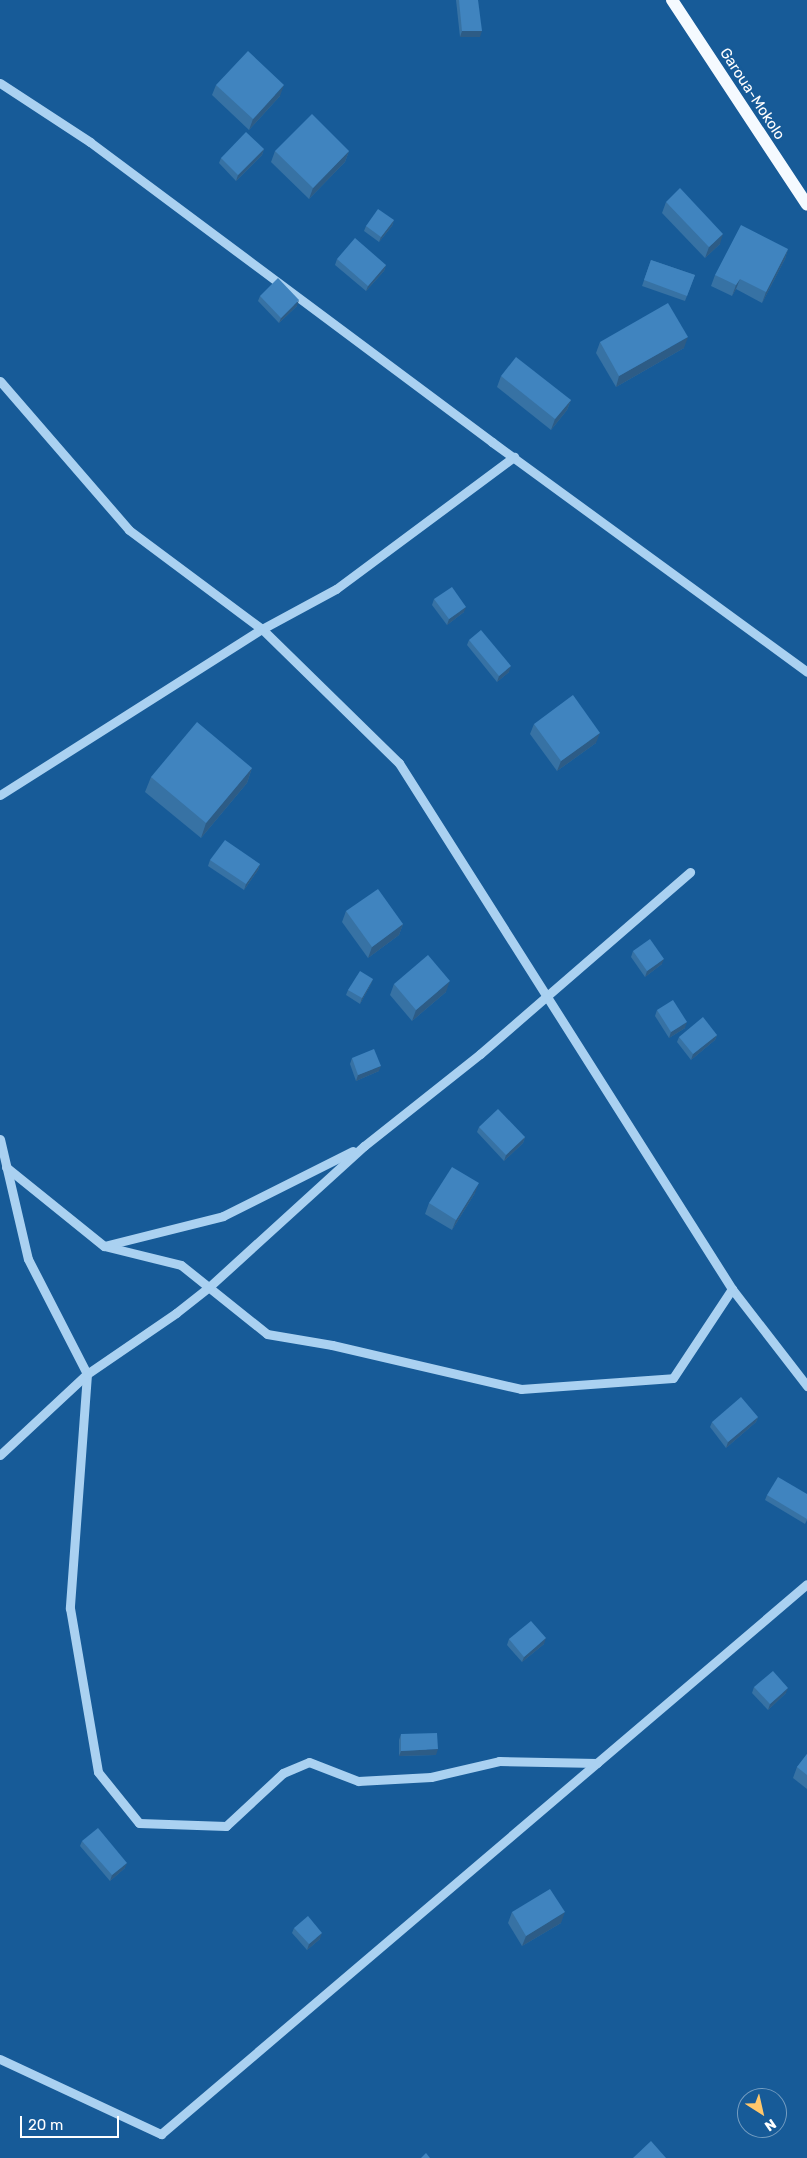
<!DOCTYPE html>
<style>
body{margin:0}
#map{position:relative;width:807px;height:2158px;overflow:hidden;background:#175b98;font-family:Rubik,sans-serif}
div>[style]{position:absolute}
[style*='--x']{left:calc(var(--x)*1px);top:calc(var(--y)*1px);width:calc(var(--w)*1px);rotate:calc(var(--a)*1deg)}
.minor>*{height:9px;margin:-4.5px;padding:0 4.5px;transform-origin:4.5px;border-radius:4.5px;background:#aad1f1}
.major>*{height:12px;margin:-6px;padding:0 6px;transform-origin:6px;border-radius:6px;background:#f5faff}
.wall>*{inset:0;background:#3772a4}
.shaded-wall>*{inset:0;background:#2d5c86}
.building>*{inset:0;background:#4084bf}
span{translate:-50% -50%;white-space:nowrap;text-align:center;line-height:1.15;-webkit-text-stroke:5px #175b98;paint-order:stroke}
.street-label{font-size:15px;color:#fff}
.north{position:absolute;left:737px;top:2088px;width:50px;height:50px;box-sizing:border-box;background:#175b98;border:1px solid #749dc1;border-radius:50%;rotate:145deg;font-size:14px;font-weight:700;line-height:20px;text-align:center;color:#fff}
.north::after{content:'';display:block;margin:auto;width:18px;height:22px;background:#ffc76b;clip-path:polygon(50% 0,100% 100%,50% 72%,0 100%)}
.scale{position:absolute;left:20px;top:2116px;width:99px;height:22px;box-sizing:border-box;border:2px solid #fff;border-top:0;padding-left:6px;font-size:15px;line-height:18px;white-space:nowrap;color:#fff;-webkit-text-stroke:4px #175b98;paint-order:stroke}
</style>
<div id="map">
<div class="minor">
<i style="--x:0;--y:83;--w:108;--a:33.2"></i>
<i style="--x:90;--y:142;--w:502;--a:36.73"></i>
<i style="--x:492;--y:442;--w:390;--a:36.1"></i>
<i style="--x:0;--y:381;--w:197;--a:49.1"></i>
<i style="--x:129;--y:530;--w:166;--a:36.7"></i>
<i style="--x:262;--y:629;--w:192;--a:44.4"></i>
<i style="--x:399;--y:763;--w:623;--a:57.66"></i>
<i style="--x:732;--y:1289;--w:123;--a:52.3"></i>
<i style="--x:0;--y:795;--w:310;--a:-32.4"></i>
<i style="--x:262;--y:629;--w:84;--a:-28.4"></i>
<i style="--x:336;--y:589;--w:222;--a:-36.6"></i>
<i style="--x:0;--y:1139;--w:123;--a:76.9"></i>
<i style="--x:28;--y:1259;--w:129;--a:62.8"></i>
<i style="--x:87;--y:1374;--w:235;--a:94.2"></i>
<i style="--x:70;--y:1608;--w:166;--a:80.3"></i>
<i style="--x:98;--y:1772;--w:65;--a:51.2"></i>
<i style="--x:139;--y:1823;--w:87;--a:2"></i>
<i style="--x:226;--y:1826;--w:78;--a:-42.9"></i>
<i style="--x:283;--y:1773;--w:28;--a:-23"></i>
<i style="--x:309;--y:1762;--w:53;--a:21.2"></i>
<i style="--x:358;--y:1781;--w:73;--a:-3.1"></i>
<i style="--x:431;--y:1777;--w:70;--a:-13.2"></i>
<i style="--x:499;--y:1761;--w:98;--a:1.2"></i>
<i style="--x:6;--y:1167;--w:126;--a:38.9"></i>
<i style="--x:104;--y:1246;--w:123;--a:-14.1"></i>
<i style="--x:223;--y:1216;--w:145;--a:-26.6"></i>
<i style="--x:104;--y:1246;--w:79;--a:13.9"></i>
<i style="--x:181;--y:1265;--w:110;--a:38.7"></i>
<i style="--x:267;--y:1334;--w:66;--a:9.6"></i>
<i style="--x:332;--y:1345;--w:194;--a:13.1"></i>
<i style="--x:521;--y:1389;--w:152;--a:-4.1"></i>
<i style="--x:673;--y:1378;--w:107;--a:-56.5"></i>
<i style="--x:0;--y:1455;--w:119;--a:-43"></i>
<i style="--x:87;--y:1374;--w:108;--a:-34.4"></i>
<i style="--x:176;--y:1313;--w:42;--a:-38.2"></i>
<i style="--x:209;--y:1287;--w:210;--a:-42.3"></i>
<i style="--x:364;--y:1146;--w:148;--a:-38.4"></i>
<i style="--x:480;--y:1054;--w:278;--a:-40.9"></i>
<i style="--x:0;--y:2059;--w:178;--a:25"></i>
<i style="--x:161;--y:2134;--w:848;--a:-40.41"></i>
</div>
<div class="major">
<i style="--x:672;--y:0;--w:245;--a:56.6"></i>
</div>
<div class="wall">
<i style="clip-path:polygon(456px 0,478px 0,480px 37px,460px 37px)"></i>
<i style="clip-path:polygon(216px 85px,280px 96px,249px 130px,212px 95px)"></i>
<i style="clip-path:polygon(264px 149px,262px 155px,236px 181px,219px 163px,221px 158px)"></i>
<i style="clip-path:polygon(275px 151px,349px 151px,345px 162px,309px 199px,271px 162px)"></i>
<i style="clip-path:polygon(666px 202px,720px 244px,705px 258px,662px 213px)"></i>
<i style="clip-path:polygon(394px 220px,392px 226px,379px 242px,364px 231px,366px 226px)"></i>
<i style="clip-path:polygon(788px 249px,785px 259px,762px 303px,736px 289px,732px 296px,711px 286px,715px 275px)"></i>
<i style="clip-path:polygon(337px 259px,386px 265px,384px 271px,366px 291px,335px 265px)"></i>
<i style="clip-path:polygon(651px 260px,695px 275px,685px 301px,642px 286px)"></i>
<i style="clip-path:polygon(260px 296px,297px 306px,279px 323px,258px 301px)"></i>
<i style="clip-path:polygon(600px 342px,684px 348px,616px 387px,596px 353px)"></i>
<i style="clip-path:polygon(501px 376px,571px 400px,567px 410px,551px 430px,497px 387px)"></i>
<i style="clip-path:polygon(434px 599px,464px 612px,447px 625px,432px 605px)"></i>
<i style="clip-path:polygon(469px 640px,509px 672px,497px 682px,467px 645px)"></i>
<i style="clip-path:polygon(534px 724px,596px 743px,557px 771px,530px 734px)"></i>
<i style="clip-path:polygon(252px 768px,247px 783px,201px 838px,145px 792px,151px 777px)"></i>
<i style="clip-path:polygon(210px 860px,260px 864px,258px 870px,244px 890px,208px 866px)"></i>
<i style="clip-path:polygon(346px 911px,403px 924px,399px 935px,368px 958px,342px 922px)"></i>
<i style="clip-path:polygon(633px 951px,662px 964px,645px 977px,631px 957px)"></i>
<i style="clip-path:polygon(373px 979px,371px 984px,360px 1004px,346px 995px,348px 990px)"></i>
<i style="clip-path:polygon(394px 984px,446px 992px,412px 1021px,390px 995px)"></i>
<i style="clip-path:polygon(657px 1010px,685px 1028px,669px 1038px,655px 1016px)"></i>
<i style="clip-path:polygon(717px 1035px,715px 1040px,691px 1060px,677px 1042px,679px 1037px)"></i>
<i style="clip-path:polygon(352px 1058px,379px 1071px,356px 1081px,350px 1064px)"></i>
<i style="clip-path:polygon(479px 1127px,525px 1137px,523px 1143px,504px 1161px,477px 1132px)"></i>
<i style="clip-path:polygon(475px 1193px,452px 1230px,425px 1214px,429px 1203px)"></i>
<i style="clip-path:polygon(758px 1417px,756px 1422px,726px 1448px,710px 1427px,712px 1422px)"></i>
<i style="clip-path:polygon(807px 1494px,807px 1520px,805px 1524px,765px 1500px,767px 1495px)"></i>
<i style="clip-path:polygon(509px 1639px,544px 1644px,522px 1662px,507px 1645px)"></i>
<i style="clip-path:polygon(754px 1687px,786px 1693px,768px 1710px,752px 1693px)"></i>
<i style="clip-path:polygon(401px 1734px,436px 1755px,399px 1756px,399px 1740px)"></i>
<i style="clip-path:polygon(807px 1754px,807px 1789px,793px 1778px,797px 1767px)"></i>
<i style="clip-path:polygon(82px 1841px,125px 1868px,110px 1881px,80px 1846px)"></i>
<i style="clip-path:polygon(512px 1912px,561px 1923px,522px 1946px,508px 1923px)"></i>
<i style="clip-path:polygon(294px 1928px,320px 1939px,307px 1950px,292px 1933px)"></i>
</div>
<div class="shaded-wall">
<i style="clip-path:polygon(462px 31px,482px 31px,480px 37px,460px 37px)"></i>
<i style="clip-path:polygon(284px 85px,280px 96px,249px 130px,253px 119px)"></i>
<i style="clip-path:polygon(264px 149px,262px 155px,236px 181px,238px 175px)"></i>
<i style="clip-path:polygon(349px 151px,345px 162px,309px 199px,313px 188px)"></i>
<i style="clip-path:polygon(394px 220px,392px 226px,379px 242px,381px 237px)"></i>
<i style="clip-path:polygon(723px 234px,720px 244px,705px 258px,709px 247px)"></i>
<i style="clip-path:polygon(788px 249px,785px 259px,762px 303px,766px 292px)"></i>
<i style="clip-path:polygon(386px 265px,384px 271px,366px 291px,368px 286px)"></i>
<i style="clip-path:polygon(740px 279px,736px 289px,732px 296px,736px 285px)"></i>
<i style="clip-path:polygon(299px 300px,297px 306px,279px 323px,281px 318px)"></i>
<i style="clip-path:polygon(688px 337px,684px 348px,616px 387px,619px 376px)"></i>
<i style="clip-path:polygon(571px 400px,567px 410px,551px 430px,555px 419px)"></i>
<i style="clip-path:polygon(466px 607px,464px 612px,447px 625px,449px 619px)"></i>
<i style="clip-path:polygon(511px 666px,509px 672px,497px 682px,499px 676px)"></i>
<i style="clip-path:polygon(600px 733px,596px 743px,557px 771px,561px 761px)"></i>
<i style="clip-path:polygon(252px 768px,247px 783px,201px 838px,206px 823px)"></i>
<i style="clip-path:polygon(260px 864px,258px 870px,244px 890px,246px 884px)"></i>
<i style="clip-path:polygon(403px 924px,399px 935px,368px 958px,372px 947px)"></i>
<i style="clip-path:polygon(664px 959px,662px 964px,645px 977px,647px 971px)"></i>
<i style="clip-path:polygon(373px 979px,371px 984px,360px 1004px,362px 998px)"></i>
<i style="clip-path:polygon(450px 981px,446px 992px,412px 1021px,416px 1010px)"></i>
<i style="clip-path:polygon(687px 1022px,685px 1028px,669px 1038px,671px 1032px)"></i>
<i style="clip-path:polygon(717px 1035px,715px 1040px,691px 1060px,693px 1054px)"></i>
<i style="clip-path:polygon(381px 1066px,379px 1071px,356px 1081px,358px 1075px)"></i>
<i style="clip-path:polygon(525px 1137px,523px 1143px,504px 1161px,506px 1155px)"></i>
<i style="clip-path:polygon(479px 1183px,475px 1193px,452px 1230px,456px 1220px)"></i>
<i style="clip-path:polygon(758px 1417px,756px 1422px,726px 1448px,728px 1442px)"></i>
<i style="clip-path:polygon(546px 1638px,544px 1644px,522px 1662px,524px 1657px)"></i>
<i style="clip-path:polygon(788px 1688px,786px 1693px,768px 1710px,770px 1704px)"></i>
<i style="clip-path:polygon(438px 1749px,436px 1755px,399px 1756px,401px 1751px)"></i>
<i style="clip-path:polygon(127px 1863px,125px 1868px,110px 1881px,112px 1875px)"></i>
<i style="clip-path:polygon(565px 1912px,561px 1923px,522px 1946px,526px 1936px)"></i>
<i style="clip-path:polygon(322px 1933px,320px 1939px,307px 1950px,309px 1944px)"></i>
</div>
<div class="building">
<i style="clip-path:polygon(459px 0,478px 0,482px 31px,462px 31px)"></i>
<i style="clip-path:polygon(248px 51px,284px 85px,253px 119px,216px 85px)"></i>
<i style="clip-path:polygon(312px 114px,349px 151px,313px 188px,275px 151px)"></i>
<i style="clip-path:polygon(246px 132px,264px 149px,238px 175px,221px 158px)"></i>
<i style="clip-path:polygon(680px 188px,723px 234px,709px 247px,666px 202px)"></i>
<i style="clip-path:polygon(378px 209px,394px 220px,381px 237px,366px 226px)"></i>
<i style="clip-path:polygon(741px 225px,788px 249px,766px 292px,740px 279px,736px 285px,715px 275px)"></i>
<i style="clip-path:polygon(355px 238px,386px 265px,368px 286px,337px 259px)"></i>
<i style="clip-path:polygon(651px 260px,695px 275px,687px 296px,644px 280px)"></i>
<i style="clip-path:polygon(278px 278px,299px 300px,281px 318px,260px 296px)"></i>
<i style="clip-path:polygon(668px 303px,688px 337px,619px 376px,600px 342px)"></i>
<i style="clip-path:polygon(516px 357px,571px 400px,555px 419px,501px 376px)"></i>
<i style="clip-path:polygon(452px 587px,466px 607px,449px 619px,434px 599px)"></i>
<i style="clip-path:polygon(481px 630px,511px 666px,499px 676px,469px 640px)"></i>
<i style="clip-path:polygon(573px 695px,600px 733px,561px 761px,534px 724px)"></i>
<i style="clip-path:polygon(197px 722px,252px 768px,206px 823px,151px 777px)"></i>
<i style="clip-path:polygon(225px 840px,260px 864px,246px 884px,210px 860px)"></i>
<i style="clip-path:polygon(378px 889px,403px 924px,372px 947px,346px 911px)"></i>
<i style="clip-path:polygon(650px 939px,664px 959px,647px 971px,633px 951px)"></i>
<i style="clip-path:polygon(428px 955px,450px 981px,416px 1010px,394px 984px)"></i>
<i style="clip-path:polygon(360px 971px,373px 979px,362px 998px,348px 990px)"></i>
<i style="clip-path:polygon(673px 1000px,687px 1022px,671px 1032px,657px 1010px)"></i>
<i style="clip-path:polygon(703px 1017px,717px 1035px,693px 1054px,679px 1037px)"></i>
<i style="clip-path:polygon(374px 1049px,381px 1066px,358px 1075px,352px 1058px)"></i>
<i style="clip-path:polygon(498px 1109px,525px 1137px,506px 1155px,479px 1127px)"></i>
<i style="clip-path:polygon(452px 1167px,479px 1183px,456px 1220px,429px 1203px)"></i>
<i style="clip-path:polygon(741px 1397px,758px 1417px,728px 1442px,712px 1422px)"></i>
<i style="clip-path:polygon(778px 1477px,807px 1494px,807px 1519px,767px 1495px)"></i>
<i style="clip-path:polygon(531px 1621px,546px 1638px,524px 1657px,509px 1639px)"></i>
<i style="clip-path:polygon(773px 1671px,788px 1688px,770px 1704px,754px 1687px)"></i>
<i style="clip-path:polygon(437px 1733px,438px 1749px,401px 1751px,401px 1734px)"></i>
<i style="clip-path:polygon(807px 1754px,807px 1775px,797px 1767px)"></i>
<i style="clip-path:polygon(98px 1828px,127px 1863px,112px 1875px,82px 1841px)"></i>
<i style="clip-path:polygon(550px 1889px,565px 1912px,526px 1936px,512px 1912px)"></i>
<i style="clip-path:polygon(308px 1916px,322px 1933px,309px 1944px,294px 1928px)"></i>
<i style="clip-path:polygon(651px 2141px,666px 2158px,633px 2158px)"></i>
<i style="clip-path:polygon(426px 2153px,430px 2158px,421px 2158px)"></i>
</div>
<div class="street-label">
<span style="left:752px;top:94px;rotate:57deg">Garoua-Mokolo</span>
</div>
<div class="north">N</div>
<div class="scale">20 m</div>
</div>
